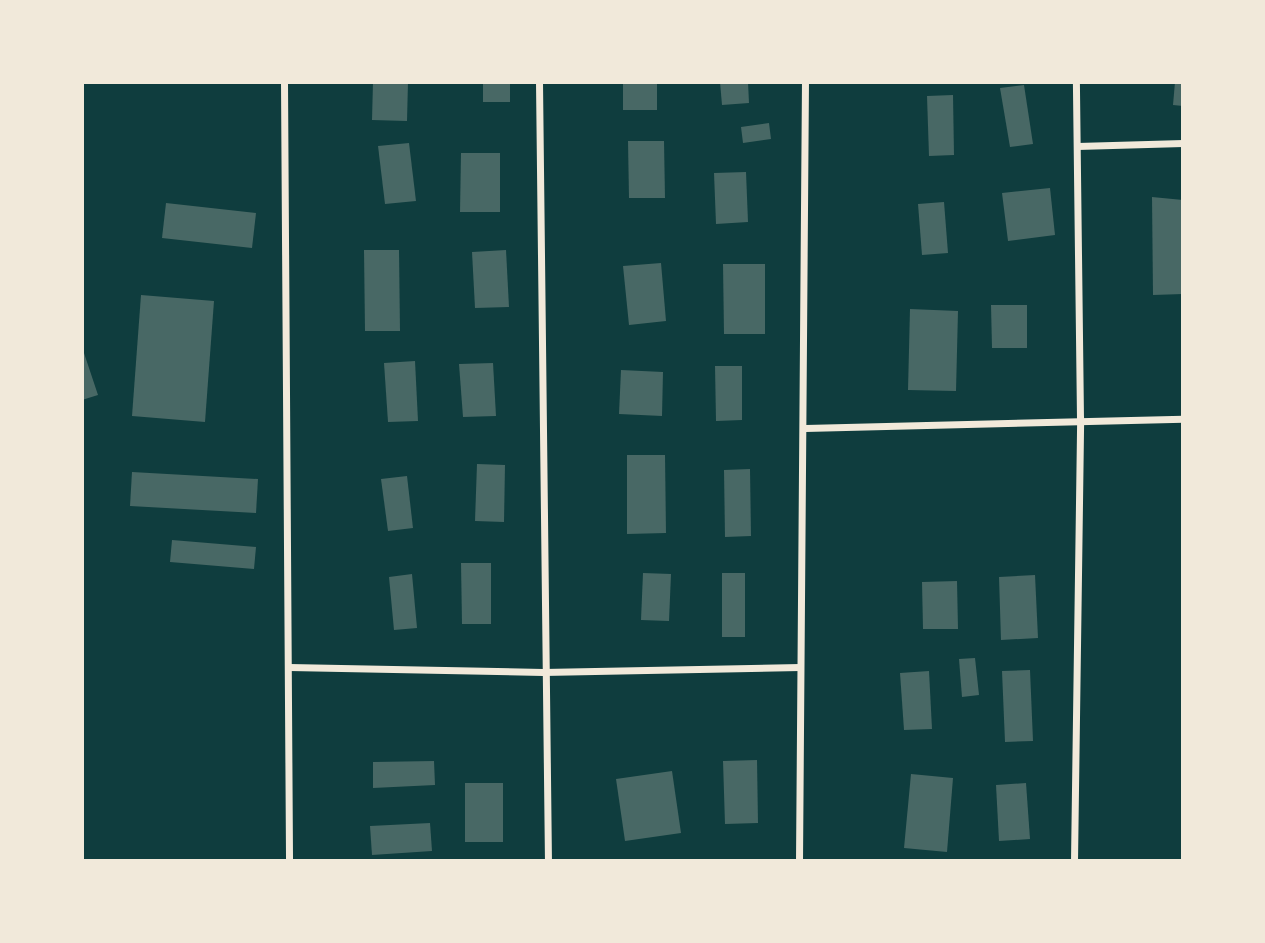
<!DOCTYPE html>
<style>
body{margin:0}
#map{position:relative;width:1265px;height:943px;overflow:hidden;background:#0f3d3e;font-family:Inter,sans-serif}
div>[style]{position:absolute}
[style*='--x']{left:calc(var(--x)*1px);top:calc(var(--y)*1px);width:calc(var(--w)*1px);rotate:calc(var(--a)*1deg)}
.building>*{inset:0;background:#486865}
.minor>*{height:7px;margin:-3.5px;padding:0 3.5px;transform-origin:3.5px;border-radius:3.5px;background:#f1e9da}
span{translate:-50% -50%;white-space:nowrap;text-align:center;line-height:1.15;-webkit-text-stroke:5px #f1e9da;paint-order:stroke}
.frame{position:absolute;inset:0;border:84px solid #f1e9da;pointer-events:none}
</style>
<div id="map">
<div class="building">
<i style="clip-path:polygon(373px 82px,408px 82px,407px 121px,372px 120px)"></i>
<i style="clip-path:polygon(483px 82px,510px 82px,510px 102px,483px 102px)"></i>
<i style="clip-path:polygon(623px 82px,657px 82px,657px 110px,623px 110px)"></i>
<i style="clip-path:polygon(720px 82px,748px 82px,749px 103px,722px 105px)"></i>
<i style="clip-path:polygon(1175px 82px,1183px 82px,1183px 106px,1173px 105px)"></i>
<i style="clip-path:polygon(1024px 85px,1033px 144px,1010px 147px,1000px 88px)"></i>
<i style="clip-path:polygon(953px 95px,954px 155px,929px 156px,927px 96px)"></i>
<i style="clip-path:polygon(769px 123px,771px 139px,743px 143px,741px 127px)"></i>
<i style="clip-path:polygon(628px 141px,664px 141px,665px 198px,629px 198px)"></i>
<i style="clip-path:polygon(409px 143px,416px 201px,385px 204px,378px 146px)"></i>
<i style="clip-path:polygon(461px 153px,500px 153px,500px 212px,460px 212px)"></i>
<i style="clip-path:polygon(746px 172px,748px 222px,716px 224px,714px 173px)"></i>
<i style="clip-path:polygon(1050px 188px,1055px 235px,1008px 241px,1002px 193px)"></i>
<i style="clip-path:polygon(1152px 197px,1183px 200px,1183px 294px,1153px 295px)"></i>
<i style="clip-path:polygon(944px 202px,948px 253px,922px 255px,918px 204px)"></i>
<i style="clip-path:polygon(166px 203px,256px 213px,252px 248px,162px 238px)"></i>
<i style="clip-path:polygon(364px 250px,399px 250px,400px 331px,365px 331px)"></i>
<i style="clip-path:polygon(506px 250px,509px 307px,475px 308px,472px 252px)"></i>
<i style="clip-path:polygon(661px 263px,666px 321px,629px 325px,623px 266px)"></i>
<i style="clip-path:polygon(723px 264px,765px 264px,765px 334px,724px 334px)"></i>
<i style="clip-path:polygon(141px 295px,214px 301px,205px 422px,132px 416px)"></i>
<i style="clip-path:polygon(991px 305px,1027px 305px,1027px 348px,992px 348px)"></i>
<i style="clip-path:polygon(910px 309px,958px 311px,956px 391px,908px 390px)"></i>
<i style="clip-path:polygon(82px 347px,98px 395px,82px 400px)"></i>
<i style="clip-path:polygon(415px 361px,418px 421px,388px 422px,384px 363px)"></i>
<i style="clip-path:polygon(493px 363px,496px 416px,463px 417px,459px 364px)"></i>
<i style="clip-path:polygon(715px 366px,742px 366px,742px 420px,716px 421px)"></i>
<i style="clip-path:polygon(621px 370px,663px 372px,662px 416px,619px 414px)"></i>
<i style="clip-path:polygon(627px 455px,665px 455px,666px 533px,627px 534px)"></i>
<i style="clip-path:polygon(477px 464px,505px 465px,504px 522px,475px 521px)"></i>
<i style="clip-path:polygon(750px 469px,751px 536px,725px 537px,724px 470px)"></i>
<i style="clip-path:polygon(132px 472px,258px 479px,256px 513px,130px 506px)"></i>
<i style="clip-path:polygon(407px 476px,413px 528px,388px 531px,381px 479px)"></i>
<i style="clip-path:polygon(172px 540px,256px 547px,254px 569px,170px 562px)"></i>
<i style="clip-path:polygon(461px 563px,491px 563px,491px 624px,462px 624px)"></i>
<i style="clip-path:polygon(643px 573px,671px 574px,669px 621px,641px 620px)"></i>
<i style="clip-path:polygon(722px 573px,745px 573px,745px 637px,722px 637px)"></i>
<i style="clip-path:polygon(412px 574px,417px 628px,394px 630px,389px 577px)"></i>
<i style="clip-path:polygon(1035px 575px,1038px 638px,1001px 640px,999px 577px)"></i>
<i style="clip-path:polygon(957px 581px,958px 629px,923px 629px,922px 582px)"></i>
<i style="clip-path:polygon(975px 658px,979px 695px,962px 697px,959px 659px)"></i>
<i style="clip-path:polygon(1030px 670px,1033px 741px,1005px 742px,1002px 671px)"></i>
<i style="clip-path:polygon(929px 671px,932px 729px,904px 730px,900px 673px)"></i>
<i style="clip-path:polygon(757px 760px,758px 823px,725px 824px,723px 761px)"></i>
<i style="clip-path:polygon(434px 761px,435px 785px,373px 788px,373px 762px)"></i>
<i style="clip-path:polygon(672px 771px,681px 833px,625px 841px,616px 779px)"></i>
<i style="clip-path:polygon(911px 774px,953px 778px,947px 852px,904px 848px)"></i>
<i style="clip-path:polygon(465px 783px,503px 783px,503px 842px,465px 842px)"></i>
<i style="clip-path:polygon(1026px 783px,1030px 839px,999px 841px,996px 785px)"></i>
<i style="clip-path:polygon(430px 823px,432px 851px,372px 855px,370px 826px)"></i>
</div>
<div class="minor">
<i style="--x:284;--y:82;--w:779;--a:89.63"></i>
<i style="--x:539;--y:82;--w:779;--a:89.34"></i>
<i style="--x:1077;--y:146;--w:106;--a:-1.6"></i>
<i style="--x:805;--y:428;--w:378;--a:-1.4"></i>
<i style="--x:289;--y:667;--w:254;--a:1.1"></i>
<i style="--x:543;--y:672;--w:257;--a:-1.1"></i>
<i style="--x:799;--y:861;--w:779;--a:-89.56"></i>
<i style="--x:1074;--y:861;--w:443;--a:-89.2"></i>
<i style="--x:1080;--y:418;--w:336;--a:-90.7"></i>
</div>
<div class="frame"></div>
</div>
